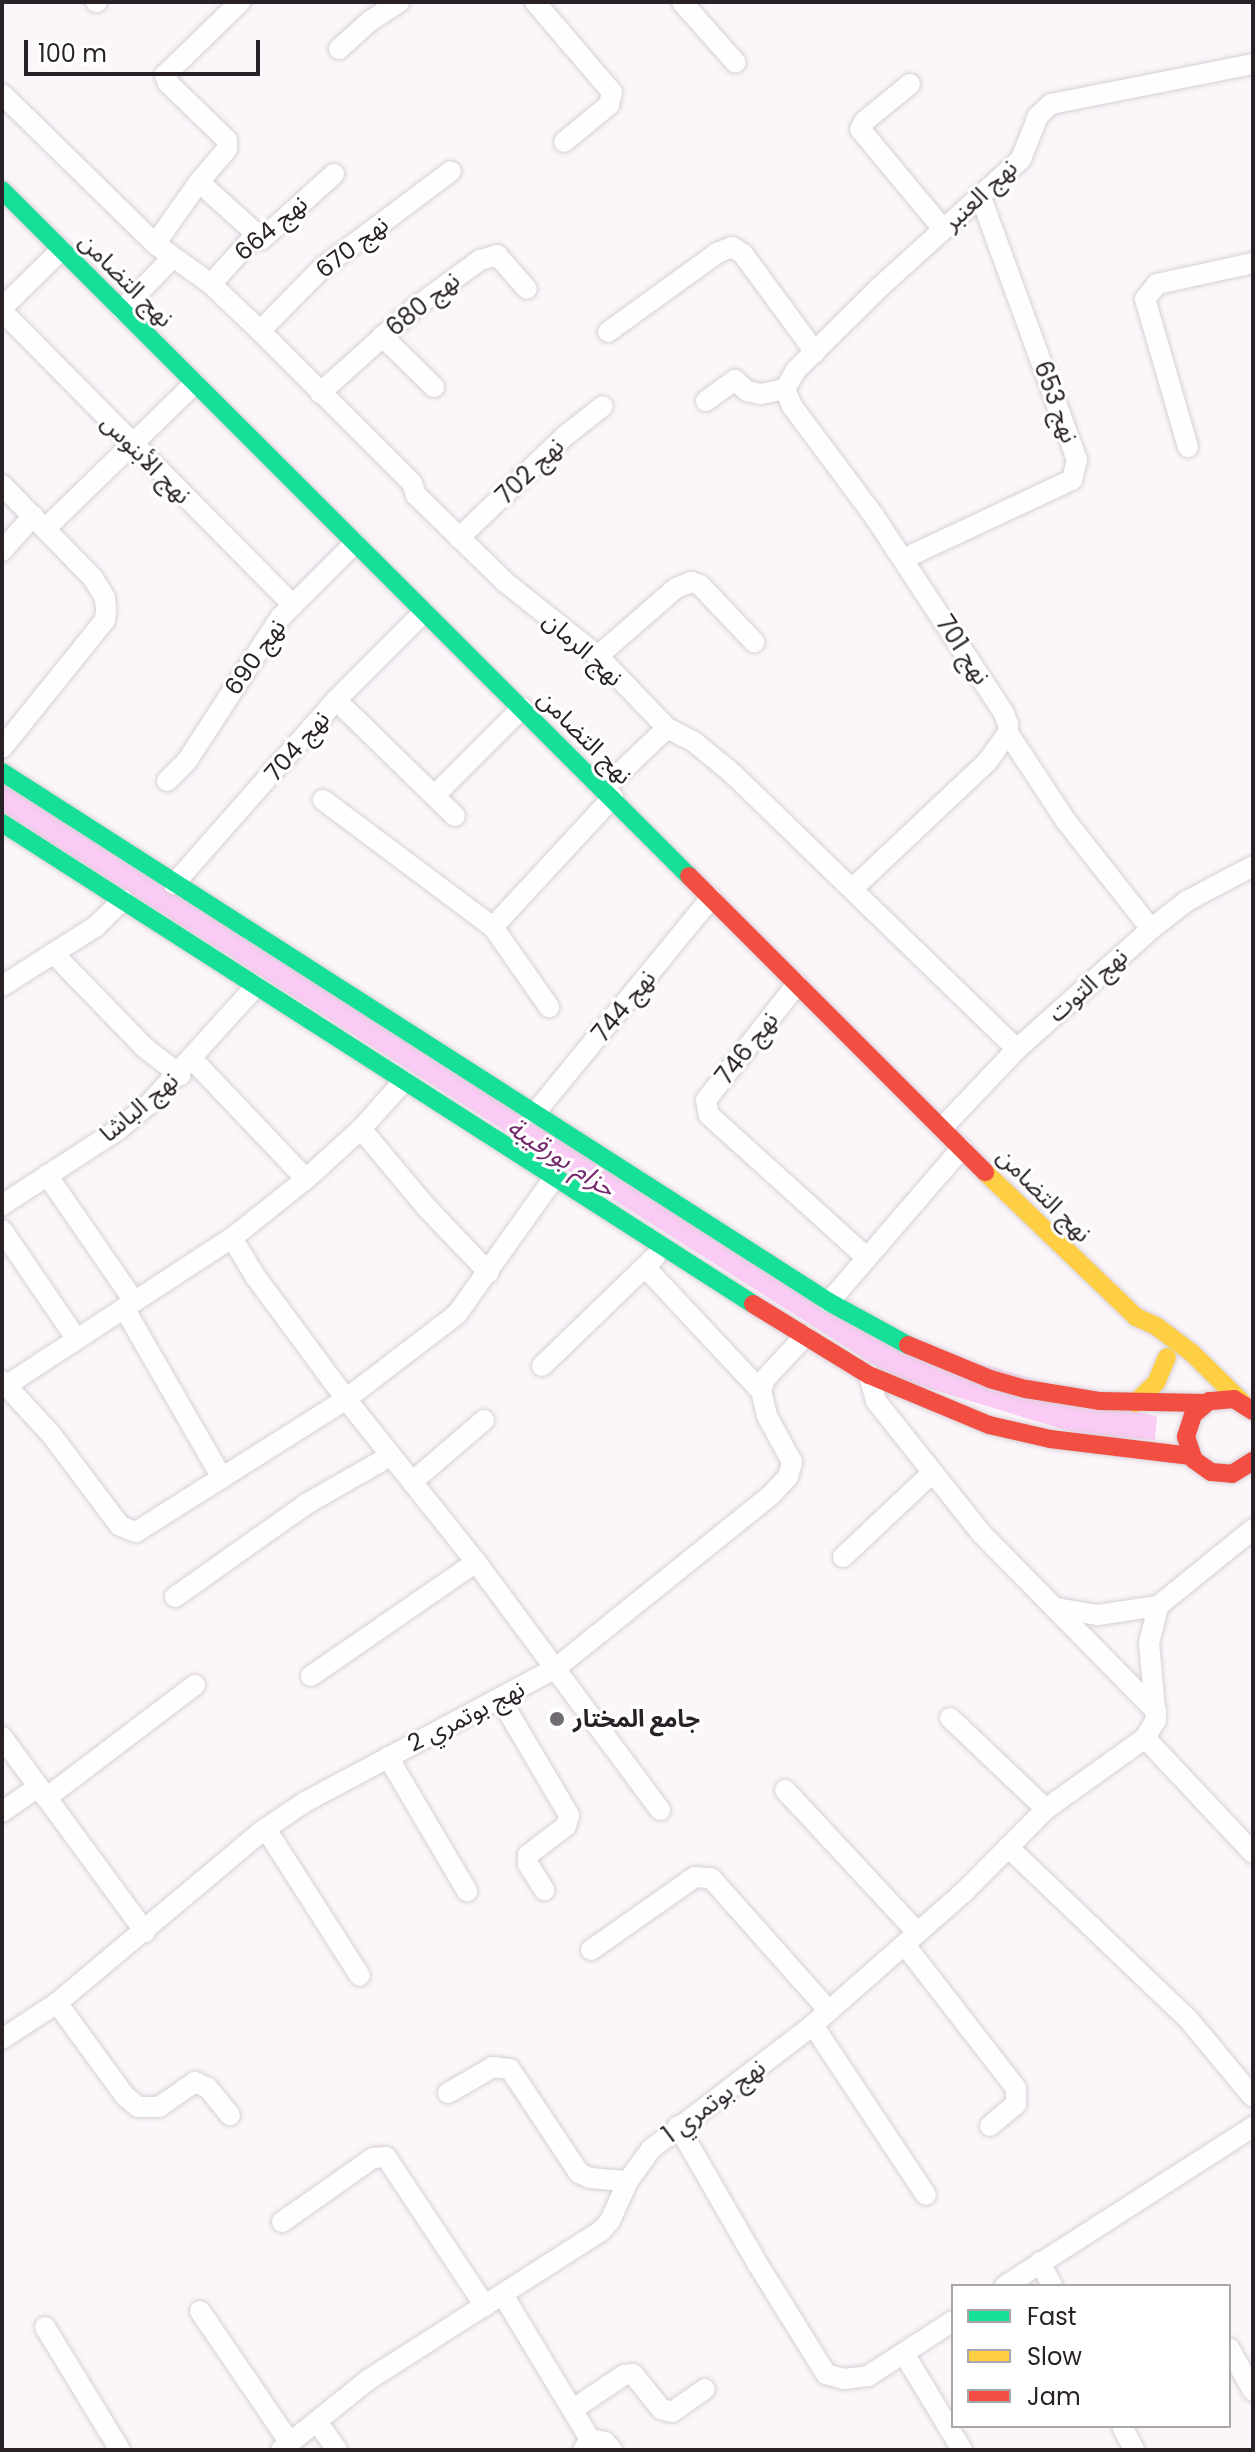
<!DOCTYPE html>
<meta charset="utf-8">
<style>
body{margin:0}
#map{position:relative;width:1255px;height:2452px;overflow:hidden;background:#fbf6fa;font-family:Poppins,"Noto Sans Arabic",sans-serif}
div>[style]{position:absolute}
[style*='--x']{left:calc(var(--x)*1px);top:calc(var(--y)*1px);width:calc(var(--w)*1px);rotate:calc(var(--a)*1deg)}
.water>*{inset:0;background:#facbf4}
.roads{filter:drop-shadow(0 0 2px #d7d0d6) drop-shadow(0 0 2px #d7d0d6)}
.street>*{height:20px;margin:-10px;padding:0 10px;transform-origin:10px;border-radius:10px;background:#fefefe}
.fast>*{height:18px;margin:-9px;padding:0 9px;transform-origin:9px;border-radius:9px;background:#16e098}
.slow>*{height:18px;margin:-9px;padding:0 9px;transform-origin:9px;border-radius:9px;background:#ffcf43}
.jam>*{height:18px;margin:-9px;padding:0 9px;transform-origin:9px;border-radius:9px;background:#f24e42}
.dots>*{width:22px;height:22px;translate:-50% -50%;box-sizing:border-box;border:4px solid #fff;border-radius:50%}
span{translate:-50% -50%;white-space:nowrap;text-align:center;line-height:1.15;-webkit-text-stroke:6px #fff;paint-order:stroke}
.street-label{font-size:24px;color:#292128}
.poi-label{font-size:24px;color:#292128;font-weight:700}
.left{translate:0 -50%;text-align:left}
.water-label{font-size:26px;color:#73296c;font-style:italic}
.frame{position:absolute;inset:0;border:4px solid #292128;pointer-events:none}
.legend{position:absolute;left:951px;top:2284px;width:280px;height:144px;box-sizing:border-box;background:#fff;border:2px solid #a9a6a9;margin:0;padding:10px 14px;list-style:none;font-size:24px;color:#292128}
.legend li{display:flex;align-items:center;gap:16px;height:40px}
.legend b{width:40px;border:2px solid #a9a6a9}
.scale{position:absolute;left:24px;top:40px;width:236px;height:36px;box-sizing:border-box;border:4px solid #292128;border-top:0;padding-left:10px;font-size:24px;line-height:28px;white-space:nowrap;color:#292128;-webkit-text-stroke:6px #fff;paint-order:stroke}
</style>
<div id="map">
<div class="water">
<i style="clip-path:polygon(2px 783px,853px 1325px,1157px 1417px,1155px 1440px,1082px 1435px,895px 1378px,2px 812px)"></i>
</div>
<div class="roads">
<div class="street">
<i style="--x:96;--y:2;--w:1;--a:0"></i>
<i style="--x:535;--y:2;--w:118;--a:49.5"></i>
<i style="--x:612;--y:92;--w:13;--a:103"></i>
<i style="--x:609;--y:105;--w:58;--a:140.6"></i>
<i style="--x:682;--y:2;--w:81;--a:48.5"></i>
<i style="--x:339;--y:49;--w:42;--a:-42.1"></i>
<i style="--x:370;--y:21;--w:35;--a:-33"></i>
<i style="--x:910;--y:84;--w:58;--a:140.6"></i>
<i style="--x:865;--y:121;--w:9;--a:122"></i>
<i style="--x:860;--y:129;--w:130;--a:50.3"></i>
<i style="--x:2;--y:94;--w:214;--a:44.4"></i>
<i style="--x:155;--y:244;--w:69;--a:35.5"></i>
<i style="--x:211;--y:284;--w:68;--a:43.8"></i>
<i style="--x:260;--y:331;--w:215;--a:45"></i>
<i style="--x:412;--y:483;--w:13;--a:72"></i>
<i style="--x:416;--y:495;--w:124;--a:44.3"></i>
<i style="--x:505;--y:582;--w:119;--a:38.5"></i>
<i style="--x:598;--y:656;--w:100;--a:46.2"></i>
<i style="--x:667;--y:728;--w:29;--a:27"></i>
<i style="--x:693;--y:741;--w:52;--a:39.5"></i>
<i style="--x:733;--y:774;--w:395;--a:44.1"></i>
<i style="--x:199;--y:182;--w:43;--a:-49.7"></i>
<i style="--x:227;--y:149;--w:9;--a:-90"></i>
<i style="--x:227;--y:140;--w:82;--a:-136"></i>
<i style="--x:168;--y:83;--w:9;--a:-111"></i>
<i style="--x:165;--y:75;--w:105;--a:-44.2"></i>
<i style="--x:155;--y:244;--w:76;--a:-54.6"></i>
<i style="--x:199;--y:182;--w:85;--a:42.1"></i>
<i style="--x:211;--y:284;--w:58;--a:-47.8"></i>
<i style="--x:250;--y:241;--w:12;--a:-9"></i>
<i style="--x:262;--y:239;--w:97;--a:-42.1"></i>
<i style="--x:2;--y:308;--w:83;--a:-44.5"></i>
<i style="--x:122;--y:310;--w:72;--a:-46.1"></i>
<i style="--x:2;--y:311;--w:414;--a:45.3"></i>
<i style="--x:260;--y:331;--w:88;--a:-45.5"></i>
<i style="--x:322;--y:268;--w:161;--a:-36.9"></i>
<i style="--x:608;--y:332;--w:135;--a:-35.9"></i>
<i style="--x:717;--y:253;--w:16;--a:-22"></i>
<i style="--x:732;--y:247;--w:13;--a:32"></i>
<i style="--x:743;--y:254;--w:122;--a:53.7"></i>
<i style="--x:382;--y:336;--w:73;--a:44.4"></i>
<i style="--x:785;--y:389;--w:18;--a:68"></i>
<i style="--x:792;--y:406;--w:137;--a:53.3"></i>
<i style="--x:874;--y:516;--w:236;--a:56.6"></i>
<i style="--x:1004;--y:713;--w:12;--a:70"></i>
<i style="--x:1008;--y:724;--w:9;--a:90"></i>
<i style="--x:1008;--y:733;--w:34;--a:126"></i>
<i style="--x:988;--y:761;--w:185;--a:136.7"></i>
<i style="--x:785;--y:389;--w:22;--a:-60"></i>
<i style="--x:796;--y:370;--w:120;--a:-44.7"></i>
<i style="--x:881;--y:286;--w:189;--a:-42.2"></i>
<i style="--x:1021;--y:159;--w:46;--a:-68.4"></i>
<i style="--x:1038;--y:116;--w:18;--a:-43"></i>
<i style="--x:1051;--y:104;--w:206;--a:-11.2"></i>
<i style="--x:320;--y:393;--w:130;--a:-41.9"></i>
<i style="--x:417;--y:306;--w:78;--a:-36.1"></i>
<i style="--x:480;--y:260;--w:18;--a:-16"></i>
<i style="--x:497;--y:255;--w:45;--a:48.6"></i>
<i style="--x:706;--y:401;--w:36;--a:-36"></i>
<i style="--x:735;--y:380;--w:16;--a:43"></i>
<i style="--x:747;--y:391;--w:14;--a:12"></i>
<i style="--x:761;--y:394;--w:25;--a:-12"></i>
<i style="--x:1188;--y:447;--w:154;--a:-106.2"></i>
<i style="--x:1145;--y:299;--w:19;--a:-51"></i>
<i style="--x:1157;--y:284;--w:98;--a:-12.3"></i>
<i style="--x:2;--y:485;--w:130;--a:45.6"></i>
<i style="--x:93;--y:578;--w:23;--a:59"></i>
<i style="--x:105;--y:598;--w:12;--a:85"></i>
<i style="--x:106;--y:610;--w:10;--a:96"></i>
<i style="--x:105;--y:620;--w:164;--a:128.8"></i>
<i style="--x:45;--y:529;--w:209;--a:-44.2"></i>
<i style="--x:459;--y:538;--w:147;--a:-43.9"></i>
<i style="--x:565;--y:436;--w:48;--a:-38.3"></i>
<i style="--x:2;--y:551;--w:47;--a:-48.5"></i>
<i style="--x:903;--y:559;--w:187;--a:-25.1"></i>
<i style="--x:1072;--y:480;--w:21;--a:-76"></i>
<i style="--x:1077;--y:460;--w:282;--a:-110.1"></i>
<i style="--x:598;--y:656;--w:103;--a:-41.1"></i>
<i style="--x:676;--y:588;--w:17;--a:-21"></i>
<i style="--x:692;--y:582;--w:9;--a:21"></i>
<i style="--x:700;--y:585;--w:79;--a:46.5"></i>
<i style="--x:336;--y:700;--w:166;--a:44.3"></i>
<i style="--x:1008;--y:733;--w:105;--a:56.6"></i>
<i style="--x:1066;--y:821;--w:137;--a:51.8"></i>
<i style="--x:167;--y:781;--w:28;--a:-45"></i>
<i style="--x:187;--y:761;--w:171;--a:-57"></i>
<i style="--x:280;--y:618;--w:106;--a:-45"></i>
<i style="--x:604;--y:788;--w:87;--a:-43.6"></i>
<i style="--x:436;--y:794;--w:122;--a:-45"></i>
<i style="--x:323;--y:800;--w:212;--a:36.8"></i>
<i style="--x:493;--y:927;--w:98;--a:55"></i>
<i style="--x:174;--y:884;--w:245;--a:-48.6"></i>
<i style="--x:336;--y:700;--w:124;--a:-45"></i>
<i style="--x:493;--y:927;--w:177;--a:-47.3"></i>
<i style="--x:53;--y:953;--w:131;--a:45.9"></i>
<i style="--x:144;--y:1047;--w:46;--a:37.9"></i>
<i style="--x:797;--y:984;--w:147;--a:128.1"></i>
<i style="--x:706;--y:1100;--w:15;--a:79"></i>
<i style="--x:709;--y:1115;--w:213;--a:42.1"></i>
<i style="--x:2;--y:986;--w:110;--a:-32.4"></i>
<i style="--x:95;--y:927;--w:39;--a:-44"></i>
<i style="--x:193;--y:1060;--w:164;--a:46.5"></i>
<i style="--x:535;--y:1113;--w:278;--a:-50.7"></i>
<i style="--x:942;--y:1128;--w:109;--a:-46.5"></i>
<i style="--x:1017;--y:1049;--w:180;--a:-41.8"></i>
<i style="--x:1151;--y:929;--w:46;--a:-37.9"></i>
<i style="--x:1187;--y:901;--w:75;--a:-27.9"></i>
<i style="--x:361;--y:1129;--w:104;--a:50.1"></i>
<i style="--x:428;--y:1209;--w:88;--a:46.4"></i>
<i style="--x:47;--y:1175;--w:153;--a:55.4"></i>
<i style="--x:2;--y:1205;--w:140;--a:-33"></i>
<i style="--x:119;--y:1129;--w:39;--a:-40"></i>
<i style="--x:149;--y:1104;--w:159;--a:-47.8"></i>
<i style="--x:2;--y:1230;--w:131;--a:55.6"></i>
<i style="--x:232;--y:1238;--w:44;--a:58.8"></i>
<i style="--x:255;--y:1276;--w:153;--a:53.5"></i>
<i style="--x:346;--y:1399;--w:208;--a:51.4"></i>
<i style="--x:476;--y:1562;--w:309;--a:53.4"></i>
<i style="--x:645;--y:1267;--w:170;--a:46.9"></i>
<i style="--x:829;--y:1302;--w:203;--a:-49.2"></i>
<i style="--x:124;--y:1308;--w:196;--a:60"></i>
<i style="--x:542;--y:1366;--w:157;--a:-44"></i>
<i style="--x:869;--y:1375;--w:27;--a:75"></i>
<i style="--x:876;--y:1401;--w:169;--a:51.5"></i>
<i style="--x:981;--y:1533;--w:250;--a:45.5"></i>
<i style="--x:2;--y:1381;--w:71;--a:47.3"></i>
<i style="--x:50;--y:1433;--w:116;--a:53"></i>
<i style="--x:120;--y:1526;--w:17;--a:21"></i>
<i style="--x:136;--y:1532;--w:249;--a:-32.3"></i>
<i style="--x:346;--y:1399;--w:140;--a:-37.4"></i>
<i style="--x:457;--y:1314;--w:167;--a:-54.5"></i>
<i style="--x:7;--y:1385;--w:269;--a:-33.2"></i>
<i style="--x:232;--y:1238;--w:95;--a:-38.6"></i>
<i style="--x:306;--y:1179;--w:74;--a:-42.3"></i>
<i style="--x:361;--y:1129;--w:64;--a:-48.1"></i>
<i style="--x:412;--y:1482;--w:95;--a:-40.7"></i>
<i style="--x:843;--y:1557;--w:121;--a:-43.3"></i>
<i style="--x:175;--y:1597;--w:163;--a:-35.3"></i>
<i style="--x:308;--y:1503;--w:95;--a:-29.8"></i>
<i style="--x:1056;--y:1608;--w:43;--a:9.5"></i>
<i style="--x:1098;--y:1615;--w:61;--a:-8.5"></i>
<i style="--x:311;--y:1676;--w:201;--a:-34.6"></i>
<i style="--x:501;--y:1700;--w:134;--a:59.4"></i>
<i style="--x:569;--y:1815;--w:11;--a:105"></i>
<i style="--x:566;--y:1826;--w:48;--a:142.7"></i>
<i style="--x:528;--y:1855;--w:9;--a:90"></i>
<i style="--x:528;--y:1864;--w:31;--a:58"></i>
<i style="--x:950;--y:1718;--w:132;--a:43.5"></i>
<i style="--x:2;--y:1737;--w:242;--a:53.7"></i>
<i style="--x:1145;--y:1738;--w:158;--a:46.8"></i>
<i style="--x:388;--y:1757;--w:156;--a:59.5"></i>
<i style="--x:785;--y:1790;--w:195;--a:47.1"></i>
<i style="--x:46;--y:1798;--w:187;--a:-37.2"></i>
<i style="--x:2;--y:1812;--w:44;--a:-34.8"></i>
<i style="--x:266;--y:1829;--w:174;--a:57.4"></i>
<i style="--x:1008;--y:1847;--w:250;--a:43.7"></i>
<i style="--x:1189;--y:2020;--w:100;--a:50.3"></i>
<i style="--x:905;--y:1945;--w:181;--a:52.2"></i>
<i style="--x:1016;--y:2088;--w:16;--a:90"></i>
<i style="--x:1016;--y:2104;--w:34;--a:140"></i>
<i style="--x:591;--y:1950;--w:127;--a:-35.1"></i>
<i style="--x:695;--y:1877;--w:16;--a:4"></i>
<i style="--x:711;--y:1878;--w:178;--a:48.4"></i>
<i style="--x:57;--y:2003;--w:115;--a:53.8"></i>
<i style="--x:125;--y:2096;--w:17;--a:40"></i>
<i style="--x:138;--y:2107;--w:21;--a:0"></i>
<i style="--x:159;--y:2107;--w:44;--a:-34.8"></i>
<i style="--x:195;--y:2082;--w:14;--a:25"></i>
<i style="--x:208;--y:2088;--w:35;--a:51"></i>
<i style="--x:813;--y:2025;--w:204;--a:56.4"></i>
<i style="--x:2;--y:2039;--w:66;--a:-33.2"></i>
<i style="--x:57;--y:2003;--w:268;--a:-40"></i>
<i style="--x:262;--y:1831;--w:52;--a:-34"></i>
<i style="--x:305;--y:1802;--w:285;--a:-28.1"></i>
<i style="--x:556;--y:1668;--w:276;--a:-38.8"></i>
<i style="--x:771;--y:1495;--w:25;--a:-47"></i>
<i style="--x:788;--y:1477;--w:16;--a:-75"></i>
<i style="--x:792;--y:1462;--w:52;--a:-118.5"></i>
<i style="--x:767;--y:1416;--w:26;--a:-103"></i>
<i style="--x:761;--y:1391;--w:13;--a:-72"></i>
<i style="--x:765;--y:1379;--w:59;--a:-47.1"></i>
<i style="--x:448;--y:2093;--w:52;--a:-30"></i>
<i style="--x:493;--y:2067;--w:17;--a:7"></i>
<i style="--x:510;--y:2069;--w:125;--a:56.4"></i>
<i style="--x:579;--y:2173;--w:12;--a:24"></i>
<i style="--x:590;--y:2178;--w:38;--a:5"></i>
<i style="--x:678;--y:2126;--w:158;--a:60"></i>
<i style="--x:757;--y:2263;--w:131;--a:58.1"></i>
<i style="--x:826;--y:2374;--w:19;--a:16"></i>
<i style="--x:844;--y:2379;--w:24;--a:-7"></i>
<i style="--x:868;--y:2376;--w:101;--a:-32.9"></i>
<i style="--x:282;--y:2222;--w:111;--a:-35.1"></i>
<i style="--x:373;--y:2158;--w:13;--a:-4"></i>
<i style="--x:386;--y:2157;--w:179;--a:56.4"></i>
<i style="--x:1040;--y:2262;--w:27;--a:63"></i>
<i style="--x:1005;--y:2286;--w:295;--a:-32.7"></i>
<i style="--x:503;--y:2295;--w:168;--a:58.9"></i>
<i style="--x:590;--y:2439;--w:13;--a:122"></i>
<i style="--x:200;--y:2311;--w:160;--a:55.7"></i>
<i style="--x:45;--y:2327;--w:144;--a:58.6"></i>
<i style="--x:1229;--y:2348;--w:49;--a:60.8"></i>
<i style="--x:905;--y:2355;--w:111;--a:59"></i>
<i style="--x:575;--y:2408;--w:59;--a:-34"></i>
<i style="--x:624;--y:2375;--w:9;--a:-6"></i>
<i style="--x:633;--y:2374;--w:45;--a:51.3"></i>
<i style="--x:661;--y:2409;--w:11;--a:15"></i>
<i style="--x:672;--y:2412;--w:40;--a:-34.9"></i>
<i style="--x:317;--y:2422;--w:34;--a:54"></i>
<i style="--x:1122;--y:2426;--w:27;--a:63"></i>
<i style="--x:590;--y:2439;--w:15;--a:11"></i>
<i style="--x:605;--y:2442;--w:11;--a:49"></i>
<i style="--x:281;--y:2450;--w:112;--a:-38.8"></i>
<i style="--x:368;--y:2380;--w:277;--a:-32.6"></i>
<i style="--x:601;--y:2231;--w:13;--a:-48"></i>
<i style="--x:610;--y:2221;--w:44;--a:-65.8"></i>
<i style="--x:628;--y:2181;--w:39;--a:-54"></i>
<i style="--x:651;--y:2149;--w:204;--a:-37.4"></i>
<i style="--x:813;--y:2025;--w:201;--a:-41.4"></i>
<i style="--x:964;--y:1892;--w:117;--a:-45.3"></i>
<i style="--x:1046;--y:1809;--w:122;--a:-35.6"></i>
<i style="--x:1145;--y:1738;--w:21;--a:-59"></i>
<i style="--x:1156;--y:1720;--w:77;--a:-95.2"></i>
<i style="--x:1149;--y:1643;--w:38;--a:-76"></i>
<i style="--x:1158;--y:1606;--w:122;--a:-39"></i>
</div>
<div class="fast">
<i style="--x:2;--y:190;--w:971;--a:44.96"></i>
<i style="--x:2;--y:772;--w:982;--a:32.65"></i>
<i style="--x:829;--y:1302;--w:90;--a:28.6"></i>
<i style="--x:2;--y:823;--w:892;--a:32.64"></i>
</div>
<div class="slow">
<i style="--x:985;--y:1172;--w:209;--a:43.8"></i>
<i style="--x:1136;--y:1317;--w:22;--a:24"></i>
<i style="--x:1156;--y:1326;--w:45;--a:36.9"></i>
<i style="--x:1192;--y:1353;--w:70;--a:44.4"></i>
<i style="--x:1135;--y:1403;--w:29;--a:-44"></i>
<i style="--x:1156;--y:1383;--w:28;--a:-67"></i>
</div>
<div class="jam">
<i style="--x:689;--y:876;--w:419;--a:45"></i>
<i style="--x:753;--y:1304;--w:136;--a:31.5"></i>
<i style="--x:869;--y:1375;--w:130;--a:22.6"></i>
<i style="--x:989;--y:1425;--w:63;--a:12.9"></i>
<i style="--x:1050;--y:1439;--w:142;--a:6.9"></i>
<i style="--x:908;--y:1345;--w:89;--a:22.5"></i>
<i style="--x:990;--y:1379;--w:37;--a:16"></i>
<i style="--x:1026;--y:1389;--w:74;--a:9.3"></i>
<i style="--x:1099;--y:1401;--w:106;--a:1.1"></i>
<i style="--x:1253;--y:1411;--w:22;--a:-148"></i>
<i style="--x:1234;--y:1399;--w:25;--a:175"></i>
<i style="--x:1209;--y:1401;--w:21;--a:139"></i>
<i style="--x:1193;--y:1415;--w:23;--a:108"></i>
<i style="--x:1186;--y:1437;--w:24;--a:71"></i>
<i style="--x:1194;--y:1460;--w:21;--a:35"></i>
<i style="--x:1211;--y:1472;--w:21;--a:5"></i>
<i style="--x:1232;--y:1474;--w:25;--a:-32"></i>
</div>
</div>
<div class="dots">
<i style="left:557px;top:1719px;background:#726c72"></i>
</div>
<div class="street-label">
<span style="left:980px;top:195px;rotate:-43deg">نهج العنبر</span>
<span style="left:271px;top:228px;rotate:-40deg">نهج 664</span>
<span style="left:352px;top:247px;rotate:-38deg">نهج 670</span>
<span style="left:126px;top:280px;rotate:45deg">نهج التضامن</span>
<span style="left:423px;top:304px;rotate:-39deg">نهج 680</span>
<span style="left:1056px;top:402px;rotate:70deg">نهج 653</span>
<span style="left:146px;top:459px;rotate:45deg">نهج الأبنوس</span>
<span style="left:530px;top:471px;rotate:-44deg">نهج 702</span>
<span style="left:583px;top:649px;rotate:42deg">نهج الرمان</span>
<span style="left:963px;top:650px;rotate:57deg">نهج 701</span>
<span style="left:255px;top:657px;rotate:-55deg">نهج 690</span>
<span style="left:585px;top:737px;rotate:45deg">نهج التضامن</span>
<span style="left:297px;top:746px;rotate:-49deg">نهج 704</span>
<span style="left:1088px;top:985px;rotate:-42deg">نهج التوت</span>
<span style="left:624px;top:1006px;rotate:-51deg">نهج 744</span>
<span style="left:747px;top:1048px;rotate:-52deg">نهج 746</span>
<span style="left:139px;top:1107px;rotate:-40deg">نهج الباشا</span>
<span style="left:1044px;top:1195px;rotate:45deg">نهج التضامن</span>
<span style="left:466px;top:1716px;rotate:-27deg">نهج بوتمري 2</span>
<span style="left:714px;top:2101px;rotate:-37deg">نهج بوتمري 1</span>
</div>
<div class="poi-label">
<span class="left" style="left:573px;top:1719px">جامع المختار</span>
</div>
<div class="water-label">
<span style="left:561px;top:1158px;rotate:33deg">حزام بورقيبة</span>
</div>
<div class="frame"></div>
<ul class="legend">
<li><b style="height:10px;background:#16e098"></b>Fast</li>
<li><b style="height:10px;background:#ffcf43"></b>Slow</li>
<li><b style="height:10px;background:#f24e42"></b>Jam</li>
</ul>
<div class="scale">100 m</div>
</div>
